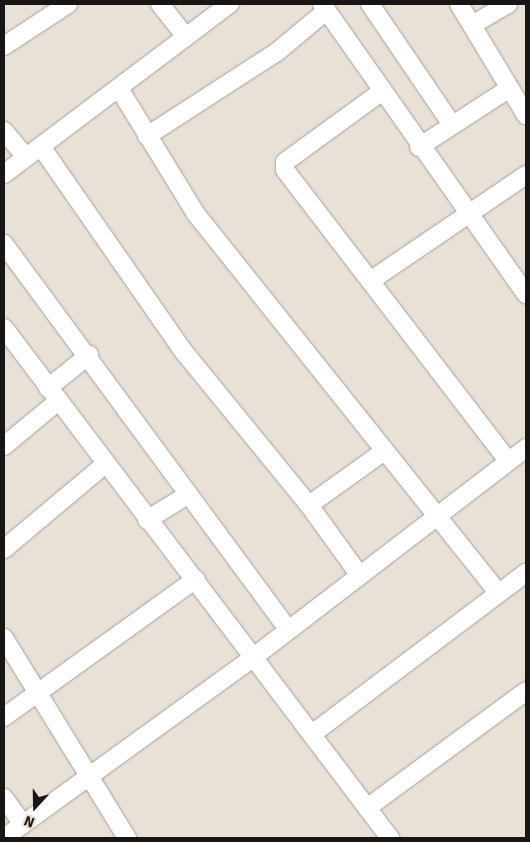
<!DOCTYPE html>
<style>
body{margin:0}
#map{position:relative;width:530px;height:842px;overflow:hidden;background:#e9e0d7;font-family:Signika,sans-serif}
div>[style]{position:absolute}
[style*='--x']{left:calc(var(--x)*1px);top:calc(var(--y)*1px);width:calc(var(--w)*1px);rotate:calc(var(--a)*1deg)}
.roads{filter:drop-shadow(0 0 1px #a9a198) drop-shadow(0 0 1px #a9a198)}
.minor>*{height:18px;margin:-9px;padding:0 9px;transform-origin:9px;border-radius:9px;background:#fff}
span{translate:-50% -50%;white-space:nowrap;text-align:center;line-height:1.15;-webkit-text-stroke:5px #e9e0d7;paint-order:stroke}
.frame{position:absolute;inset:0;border:5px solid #181512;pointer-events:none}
.north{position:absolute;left:10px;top:782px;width:50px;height:50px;-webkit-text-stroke:4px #e9e0d7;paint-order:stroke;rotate:201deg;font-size:14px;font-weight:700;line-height:20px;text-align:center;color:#181512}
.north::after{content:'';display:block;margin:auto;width:18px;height:22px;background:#181512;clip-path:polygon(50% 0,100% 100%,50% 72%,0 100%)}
</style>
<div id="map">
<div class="roads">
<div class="minor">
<i style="--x:160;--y:4;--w:42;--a:51.8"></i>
<i style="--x:322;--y:4;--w:355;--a:54.9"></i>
<i style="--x:370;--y:4;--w:144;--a:55.8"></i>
<i style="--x:459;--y:4;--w:130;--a:58.9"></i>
<i style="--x:472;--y:25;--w:42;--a:-30.3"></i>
<i style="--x:4;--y:46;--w:77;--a:-33.3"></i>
<i style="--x:120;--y:90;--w:145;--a:58.5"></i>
<i style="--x:196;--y:214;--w:485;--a:51.4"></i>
<i style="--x:381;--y:92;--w:119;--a:143.9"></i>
<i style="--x:285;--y:162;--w:8;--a:90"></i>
<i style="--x:285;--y:170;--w:367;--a:52.5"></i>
<i style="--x:4;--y:131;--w:34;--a:50"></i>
<i style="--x:147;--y:136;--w:155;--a:-32.9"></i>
<i style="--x:277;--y:52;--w:64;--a:-39.9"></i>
<i style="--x:419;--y:147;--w:108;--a:-33"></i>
<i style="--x:42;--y:148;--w:249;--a:55.2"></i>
<i style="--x:184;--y:352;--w:198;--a:50.8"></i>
<i style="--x:309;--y:505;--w:84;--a:54.2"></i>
<i style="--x:4;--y:174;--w:283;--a:-37"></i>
<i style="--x:4;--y:244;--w:478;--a:53.6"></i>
<i style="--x:370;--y:281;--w:189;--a:-34.2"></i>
<i style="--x:4;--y:328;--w:640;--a:52.88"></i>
<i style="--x:48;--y:388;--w:53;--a:-38.8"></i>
<i style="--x:4;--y:446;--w:69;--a:-39.7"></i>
<i style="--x:309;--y:505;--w:91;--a:-35.6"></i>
<i style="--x:147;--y:520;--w:49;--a:-31.8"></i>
<i style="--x:4;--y:549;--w:131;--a:-40"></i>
<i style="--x:4;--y:638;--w:235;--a:58.4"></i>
<i style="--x:4;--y:717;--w:236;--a:-35.7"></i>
<i style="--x:312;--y:734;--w:268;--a:-37"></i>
<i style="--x:4;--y:798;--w:32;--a:54"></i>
<i style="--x:367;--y:808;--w:197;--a:-36.3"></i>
<i style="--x:4;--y:838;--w:310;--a:-35.9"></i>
<i style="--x:255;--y:656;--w:342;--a:-37.5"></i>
</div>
</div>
<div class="frame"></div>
<div class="north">N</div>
</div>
